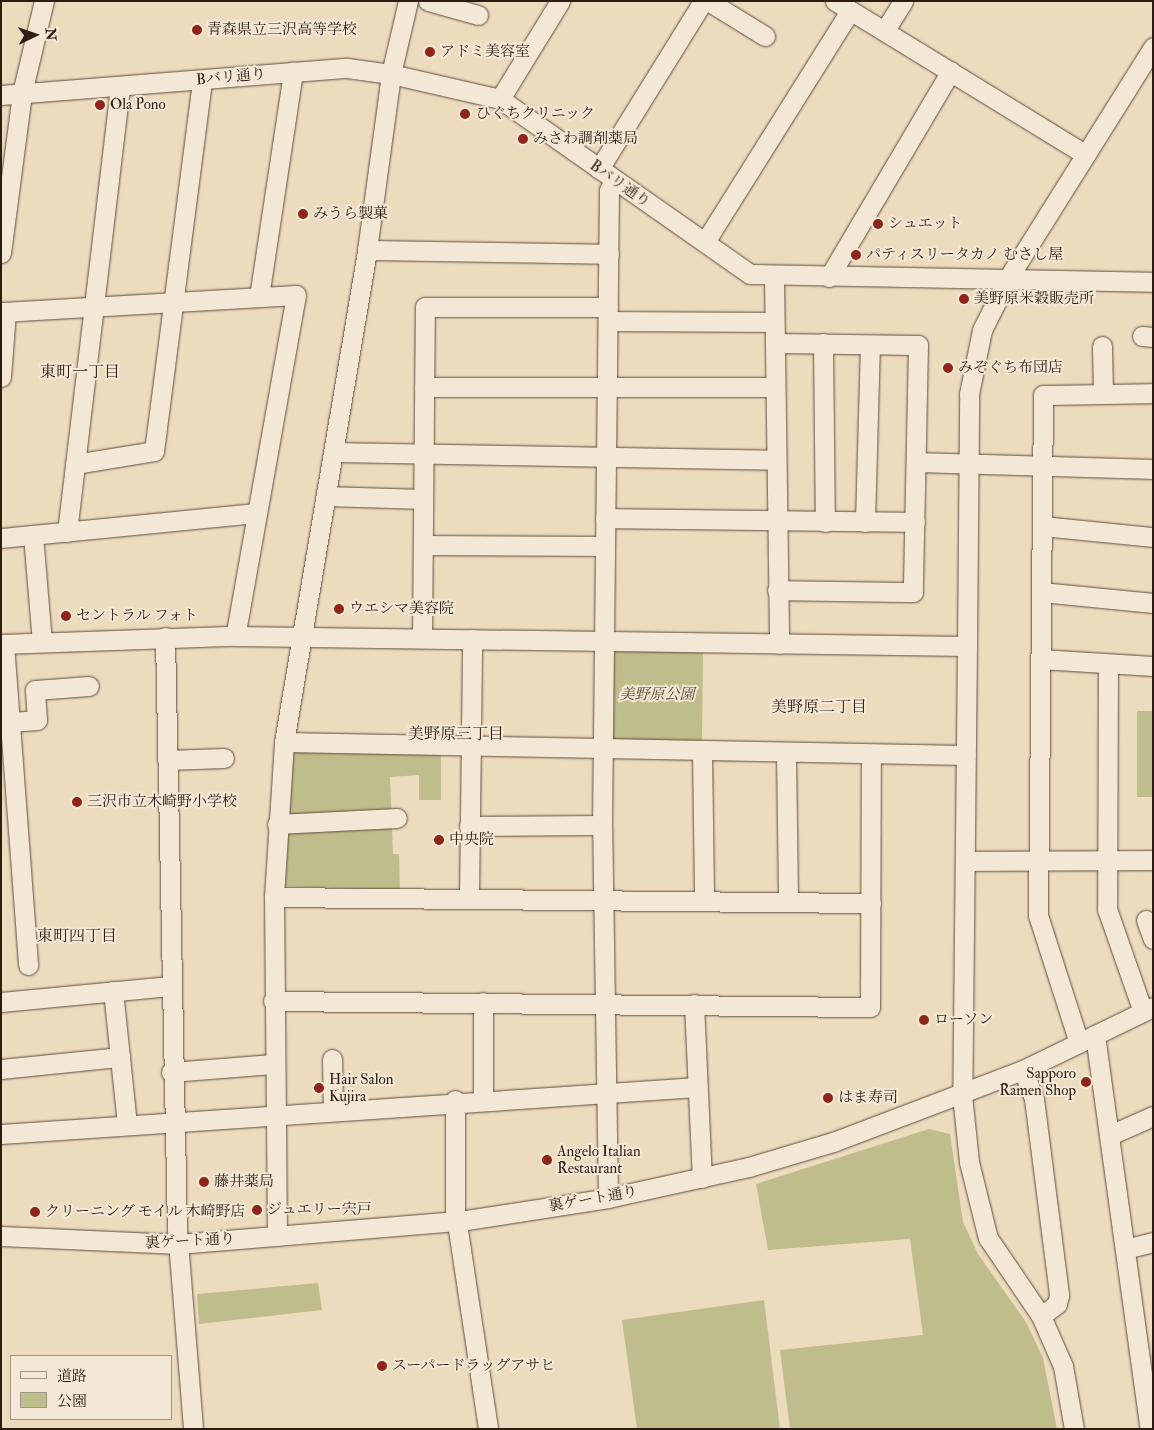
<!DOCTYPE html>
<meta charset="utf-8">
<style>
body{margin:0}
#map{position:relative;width:1154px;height:1430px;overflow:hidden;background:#eddbbe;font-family:"IM FELL Double Pica","Noto Serif JP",serif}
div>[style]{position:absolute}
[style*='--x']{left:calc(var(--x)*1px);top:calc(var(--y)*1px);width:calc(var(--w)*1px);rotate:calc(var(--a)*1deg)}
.green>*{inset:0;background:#c0bd8c}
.roads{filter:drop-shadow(0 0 1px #5e4c3d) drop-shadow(0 0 1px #5e4c3d)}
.minor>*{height:19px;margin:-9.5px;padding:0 9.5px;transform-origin:9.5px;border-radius:9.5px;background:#f3e8d5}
.dots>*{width:14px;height:14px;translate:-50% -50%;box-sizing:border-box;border:2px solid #f3e8d5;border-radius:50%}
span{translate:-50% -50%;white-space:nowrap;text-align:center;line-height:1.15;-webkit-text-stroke:4px #f3e8d5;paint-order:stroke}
.poi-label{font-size:15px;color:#2e1c12}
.left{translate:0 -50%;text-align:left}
.right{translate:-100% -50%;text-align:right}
.street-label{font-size:15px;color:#2e1c12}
.park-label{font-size:15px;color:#5a4c37;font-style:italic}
.neighbourhood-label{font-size:16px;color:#2e1c12}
.frame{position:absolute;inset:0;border:2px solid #2e1c12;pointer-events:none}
.legend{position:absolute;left:10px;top:1355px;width:162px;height:65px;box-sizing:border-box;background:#f3e8d5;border:1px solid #a49687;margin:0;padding:6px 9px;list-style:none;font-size:15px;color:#2e1c12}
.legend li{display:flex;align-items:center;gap:10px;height:25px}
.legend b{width:25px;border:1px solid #a49687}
.north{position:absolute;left:10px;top:10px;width:50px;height:50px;-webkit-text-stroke:4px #f3e8d5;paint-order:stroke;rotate:87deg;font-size:14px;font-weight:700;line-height:20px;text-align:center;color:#2e1c12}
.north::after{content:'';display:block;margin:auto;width:18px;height:22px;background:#2e1c12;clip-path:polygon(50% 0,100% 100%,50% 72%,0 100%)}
</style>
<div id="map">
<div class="green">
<i style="clip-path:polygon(612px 650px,703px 650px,702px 742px,610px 740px)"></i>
<i style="clip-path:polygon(1137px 711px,1153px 711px,1153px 797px,1137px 797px)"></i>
<i style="clip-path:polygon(290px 750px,441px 750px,441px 800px,419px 800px,419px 775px,390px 777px,393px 854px,399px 854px,400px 890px,280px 886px)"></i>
<i style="clip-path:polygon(929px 1129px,950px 1134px,963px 1222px,978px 1254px,1026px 1322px,1043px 1358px,1057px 1429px,790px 1429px,780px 1350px,923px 1335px,910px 1239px,768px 1250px,756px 1184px)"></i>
<i style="clip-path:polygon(318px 1283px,322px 1310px,199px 1324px,197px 1294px)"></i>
<i style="clip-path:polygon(764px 1300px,780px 1429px,637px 1429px,622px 1320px)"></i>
</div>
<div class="roads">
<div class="minor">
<i style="--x:428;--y:1;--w:52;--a:15.6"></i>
<i style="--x:708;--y:1;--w:67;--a:31.6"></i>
<i style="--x:835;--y:1;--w:294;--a:31.5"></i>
<i style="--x:885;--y:30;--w:34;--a:-58"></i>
<i style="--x:1;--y:95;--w:347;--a:-4.5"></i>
<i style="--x:347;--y:68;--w:44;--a:7.8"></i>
<i style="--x:391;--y:74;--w:112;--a:12.9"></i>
<i style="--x:500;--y:99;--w:305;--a:35"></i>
<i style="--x:750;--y:274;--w:403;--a:1.1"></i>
<i style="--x:500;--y:99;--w:115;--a:-58.5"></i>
<i style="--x:599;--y:169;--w:198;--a:-58.2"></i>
<i style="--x:705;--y:242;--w:273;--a:-57.9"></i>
<i style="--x:367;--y:250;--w:242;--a:0.9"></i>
<i style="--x:1;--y:253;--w:161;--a:-82.5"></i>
<i style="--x:22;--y:93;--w:95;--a:-76.6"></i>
<i style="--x:774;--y:276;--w:368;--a:89.2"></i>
<i style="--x:829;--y:277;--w:239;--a:-59.4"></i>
<i style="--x:259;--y:297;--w:228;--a:-81.4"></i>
<i style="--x:1;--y:312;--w:295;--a:-3.3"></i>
<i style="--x:296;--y:295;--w:346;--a:100.1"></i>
<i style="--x:608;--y:321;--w:166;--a:0.3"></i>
<i style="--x:1142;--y:336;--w:11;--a:5"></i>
<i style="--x:775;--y:343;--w:143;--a:0.8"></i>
<i style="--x:918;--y:345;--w:247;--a:91.2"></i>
<i style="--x:913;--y:592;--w:136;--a:-179.2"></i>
<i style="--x:823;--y:343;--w:179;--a:89.4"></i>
<i style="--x:1102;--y:346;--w:47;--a:88.8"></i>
<i style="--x:1;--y:377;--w:65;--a:-85.6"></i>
<i style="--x:424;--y:387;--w:351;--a:0"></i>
<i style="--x:333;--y:452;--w:442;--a:1"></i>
<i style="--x:917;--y:462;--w:236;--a:1.7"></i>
<i style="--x:75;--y:464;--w:80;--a:-9.3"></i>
<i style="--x:154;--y:451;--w:374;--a:-82.6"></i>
<i style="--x:326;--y:496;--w:97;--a:1.8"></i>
<i style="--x:605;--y:518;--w:310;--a:0.7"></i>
<i style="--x:865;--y:522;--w:177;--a:-88.4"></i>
<i style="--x:1042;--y:526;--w:112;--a:5.7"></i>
<i style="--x:67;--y:532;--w:448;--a:-83.2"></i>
<i style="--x:33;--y:535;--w:107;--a:85.2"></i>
<i style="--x:1;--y:538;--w:257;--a:-5.6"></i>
<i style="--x:423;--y:545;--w:182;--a:0.3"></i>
<i style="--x:1041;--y:592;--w:113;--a:5.6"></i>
<i style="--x:165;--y:637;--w:592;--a:88.84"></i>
<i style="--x:177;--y:1229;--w:201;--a:85.4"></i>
<i style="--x:422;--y:638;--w:331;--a:-89.5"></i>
<i style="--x:425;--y:307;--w:183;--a:0"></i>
<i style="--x:1;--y:644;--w:234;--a:-2"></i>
<i style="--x:235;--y:636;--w:732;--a:0.78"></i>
<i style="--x:967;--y:646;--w:252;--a:-89.5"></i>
<i style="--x:969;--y:394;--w:65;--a:-78.5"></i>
<i style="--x:982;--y:330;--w:56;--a:-63.4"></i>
<i style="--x:1007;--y:280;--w:275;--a:-57.9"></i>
<i style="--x:4;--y:644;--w:322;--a:85.7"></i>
<i style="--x:967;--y:646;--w:449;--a:90.6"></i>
<i style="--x:962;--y:1095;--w:67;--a:84"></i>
<i style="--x:969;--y:1162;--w:78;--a:76"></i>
<i style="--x:988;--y:1238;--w:94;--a:55.8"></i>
<i style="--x:1041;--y:1316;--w:55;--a:66.3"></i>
<i style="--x:1063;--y:1366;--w:64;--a:80.1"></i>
<i style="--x:1040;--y:659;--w:113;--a:3.5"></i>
<i style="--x:1108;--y:664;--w:245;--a:90.2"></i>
<i style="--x:1107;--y:909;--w:109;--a:70.7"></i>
<i style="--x:10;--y:722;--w:27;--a:-4"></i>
<i style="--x:37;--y:720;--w:30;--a:-94"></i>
<i style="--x:35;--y:690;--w:54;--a:-4.2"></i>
<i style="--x:284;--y:742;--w:682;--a:1.09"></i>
<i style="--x:702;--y:751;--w:149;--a:89.2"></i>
<i style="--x:786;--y:753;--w:148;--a:89.2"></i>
<i style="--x:167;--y:760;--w:57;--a:-2"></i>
<i style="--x:277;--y:824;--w:120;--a:-2.9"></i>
<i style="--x:469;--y:826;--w:133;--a:-0.4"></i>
<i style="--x:965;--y:861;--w:188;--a:-0.3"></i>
<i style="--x:274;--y:897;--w:597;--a:0.58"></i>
<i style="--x:469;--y:899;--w:260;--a:-89.3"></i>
<i style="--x:1146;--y:920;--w:20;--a:70"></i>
<i style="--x:113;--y:991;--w:134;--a:84"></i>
<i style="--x:273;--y:1001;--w:597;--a:0.58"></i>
<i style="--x:870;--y:1007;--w:253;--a:-89.8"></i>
<i style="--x:1;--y:1002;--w:170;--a:-5.4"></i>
<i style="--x:483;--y:1002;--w:96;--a:90"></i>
<i style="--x:694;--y:1004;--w:174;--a:87.4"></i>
<i style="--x:1095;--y:1035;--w:398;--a:82.1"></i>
<i style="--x:1079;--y:1043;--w:134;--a:-107.8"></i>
<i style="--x:1038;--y:915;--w:520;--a:-89.45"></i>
<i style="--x:1043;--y:395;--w:110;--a:-1"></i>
<i style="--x:332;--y:1059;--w:50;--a:88.9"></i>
<i style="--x:1;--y:1069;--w:120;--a:-5.8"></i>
<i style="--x:1023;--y:1070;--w:31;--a:69"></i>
<i style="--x:1034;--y:1099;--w:198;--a:82.7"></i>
<i style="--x:1059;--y:1295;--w:9;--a:103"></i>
<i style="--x:1057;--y:1304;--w:20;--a:143"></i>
<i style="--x:171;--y:1072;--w:102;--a:-4.5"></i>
<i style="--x:455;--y:1100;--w:110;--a:90"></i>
<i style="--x:455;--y:1210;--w:221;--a:81.4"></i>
<i style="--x:1;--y:1134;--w:698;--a:-3.86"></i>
<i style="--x:1110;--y:1135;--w:47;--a:-23.8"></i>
<i style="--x:608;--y:1198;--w:373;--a:-90.9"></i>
<i style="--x:602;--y:825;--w:635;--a:-89.37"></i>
<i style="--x:609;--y:190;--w:11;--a:-63"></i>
<i style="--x:1;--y:1236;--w:177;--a:2.6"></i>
<i style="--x:178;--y:1244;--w:283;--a:-4.7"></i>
<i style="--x:460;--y:1221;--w:150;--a:-8.8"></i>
<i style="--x:608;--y:1198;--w:144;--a:-12.4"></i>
<i style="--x:749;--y:1167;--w:88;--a:-16.6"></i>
<i style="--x:833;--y:1142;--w:203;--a:-20.8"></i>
<i style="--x:1023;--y:1070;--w:144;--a:-25.9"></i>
<i style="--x:277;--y:1236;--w:339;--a:-90.5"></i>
<i style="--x:274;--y:897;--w:155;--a:-86.3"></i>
<i style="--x:284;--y:742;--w:499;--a:-80.4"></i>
<i style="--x:367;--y:250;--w:178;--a:-82.2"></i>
<i style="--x:391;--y:74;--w:75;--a:-76.9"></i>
<i style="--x:1125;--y:1249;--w:29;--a:-14"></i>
</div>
</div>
<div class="dots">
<i style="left:197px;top:30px;background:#8f2418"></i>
<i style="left:430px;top:52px;background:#8f2418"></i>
<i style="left:100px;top:105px;background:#8f2418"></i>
<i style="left:465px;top:114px;background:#8f2418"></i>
<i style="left:523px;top:139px;background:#8f2418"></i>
<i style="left:303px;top:214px;background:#8f2418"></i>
<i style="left:878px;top:224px;background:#8f2418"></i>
<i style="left:856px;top:255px;background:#8f2418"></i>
<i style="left:964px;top:299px;background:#8f2418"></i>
<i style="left:948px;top:368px;background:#8f2418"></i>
<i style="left:339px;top:609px;background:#8f2418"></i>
<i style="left:66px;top:616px;background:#8f2418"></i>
<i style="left:77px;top:802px;background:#8f2418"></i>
<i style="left:439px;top:840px;background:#8f2418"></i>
<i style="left:924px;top:1020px;background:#8f2418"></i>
<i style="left:1086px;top:1082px;background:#8f2418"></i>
<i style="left:319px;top:1088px;background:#8f2418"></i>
<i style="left:828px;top:1098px;background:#8f2418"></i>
<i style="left:547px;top:1160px;background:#8f2418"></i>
<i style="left:204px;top:1182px;background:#8f2418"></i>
<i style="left:257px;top:1210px;background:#8f2418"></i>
<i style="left:35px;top:1212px;background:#8f2418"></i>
<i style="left:382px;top:1366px;background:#8f2418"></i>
</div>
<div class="poi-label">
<span class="left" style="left:207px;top:30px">青森県立三沢高等学校</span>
<span class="left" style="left:440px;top:52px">アドミ美容室</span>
<span class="left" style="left:110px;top:105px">Ola Pono</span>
<span class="left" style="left:476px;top:114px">ひぐちクリニック</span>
<span class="left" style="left:533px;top:139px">みさわ調剤薬局</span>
<span class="left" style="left:313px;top:214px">みうら製菓</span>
<span class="left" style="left:888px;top:224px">シュエット</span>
<span class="left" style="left:866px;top:255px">パティスリータカノ むさし屋</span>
<span class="left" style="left:974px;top:299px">美野原米穀販売所</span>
<span class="left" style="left:958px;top:368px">みぞぐち布団店</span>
<span class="left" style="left:349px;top:609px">ウエシマ美容院</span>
<span class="left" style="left:76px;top:616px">セントラル フォト</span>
<span class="left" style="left:87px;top:802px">三沢市立木崎野小学校</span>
<span class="left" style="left:449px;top:840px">中央院</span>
<span class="left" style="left:934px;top:1020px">ローソン</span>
<span class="right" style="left:1076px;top:1082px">Sapporo<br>Ramen Shop</span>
<span class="left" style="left:329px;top:1088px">Hair Salon<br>Kujira</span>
<span class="left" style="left:838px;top:1098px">はま寿司</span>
<span class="left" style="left:557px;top:1160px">Angelo Italian<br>Restaurant</span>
<span class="left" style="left:214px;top:1182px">藤井薬局</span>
<span class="left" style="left:267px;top:1210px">ジュエリー宍戸</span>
<span class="left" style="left:45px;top:1212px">クリーニング モイル 木崎野店</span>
<span class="left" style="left:392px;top:1366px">スーパードラッグアサヒ</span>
</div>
<div class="street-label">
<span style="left:231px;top:77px;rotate:-5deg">Bバリ通り</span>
<span style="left:620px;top:184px;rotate:35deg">Bバリ通り</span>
<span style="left:593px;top:1199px;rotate:-10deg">裏ゲート通り</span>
<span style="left:190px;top:1241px;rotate:-3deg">裏ゲート通り</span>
</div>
<div class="park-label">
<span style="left:657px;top:695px">美野原公園</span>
</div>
<div class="neighbourhood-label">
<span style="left:80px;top:372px">東町一丁目</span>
<span style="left:819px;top:707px">美野原二丁目</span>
<span style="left:456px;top:734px">美野原三丁目</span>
<span style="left:77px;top:936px">東町四丁目</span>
</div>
<div class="frame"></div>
<ul class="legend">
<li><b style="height:6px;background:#f3e8d5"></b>道路</li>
<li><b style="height:14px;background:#c0bd8c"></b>公園</li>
</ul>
<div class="north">N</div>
</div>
